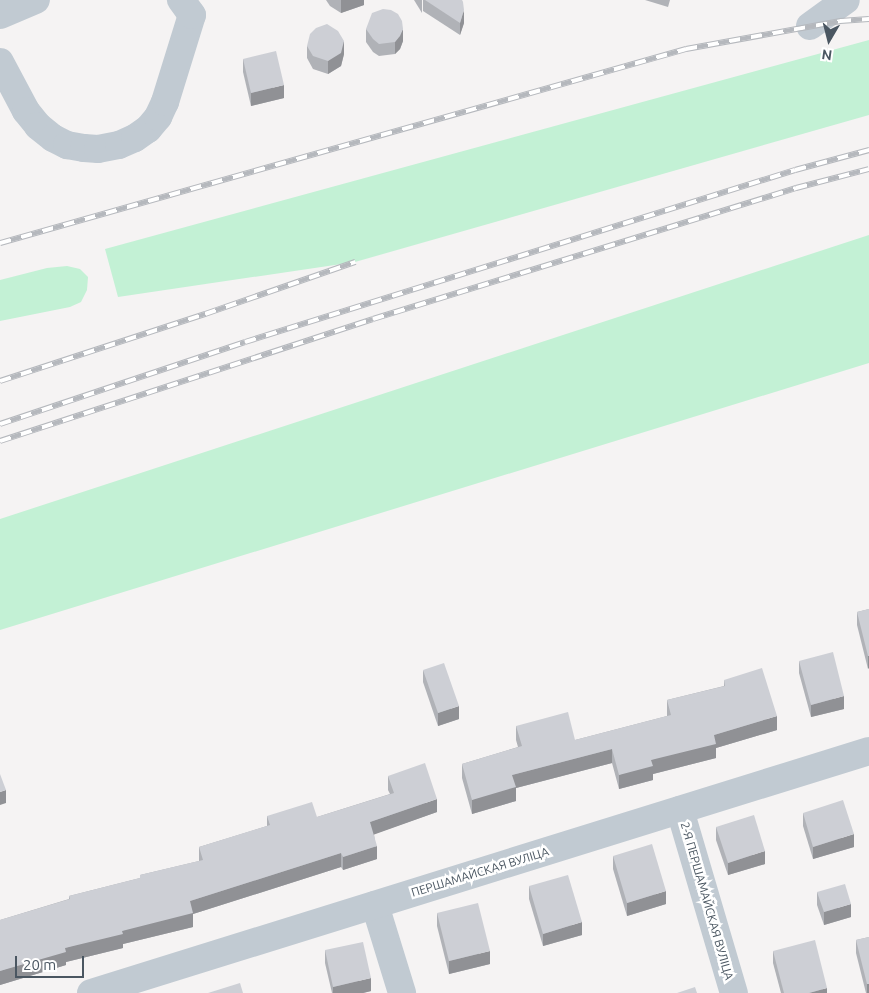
<!DOCTYPE html>
<meta charset="utf-8">
<style>
body{margin:0}
#map{position:relative;width:869px;height:993px;overflow:hidden;background:#f5f3f3;font-family:Ubuntu,sans-serif}
div>[style]{position:absolute}
[style*='--x']{left:calc(var(--x)*1px);top:calc(var(--y)*1px);width:calc(var(--w)*1px);rotate:calc(var(--a)*1deg)}
.green>*{inset:0;background:#c3f1d5}
.minor>*{height:28px;margin:-14px;padding:0 14px;transform-origin:14px;border-radius:14px;background:#c1cad2}
.rail>*{height:5.5px;margin-top:-2.75px;transform-origin:0;background:repeating-linear-gradient(90deg,#fff 0 11px,#b5b8bd 0 22px);box-sizing:border-box;border-block:1px solid #b5b8bd}
.wall>*{inset:0;background:#b0b2b7}
.shaded-wall>*{inset:0;background:#909195}
.building>*{inset:0;background:#cdcfd5}
span{translate:-50% -50%;white-space:nowrap;text-align:center;line-height:1.15;-webkit-text-stroke:5px #fff;paint-order:stroke}
.street-label{font-size:12px;color:#4a5661}
.north{position:absolute;left:804px;top:15px;width:50px;height:50px;-webkit-text-stroke:4px #fff;paint-order:stroke;rotate:188deg;font-size:14px;font-weight:700;line-height:20px;text-align:center;color:#4a5661}
.north::after{content:'';display:block;margin:auto;width:18px;height:22px;background:#4a5661;clip-path:polygon(50% 0,100% 100%,50% 72%,0 100%)}
.scale{position:absolute;left:15px;top:956px;width:69px;height:22px;box-sizing:border-box;border:2px solid #4a5661;border-top:0;padding-left:6px;font-size:15px;line-height:18px;white-space:nowrap;color:#4a5661;-webkit-text-stroke:4px #fff;paint-order:stroke}
</style>
<div id="map">
<div class="green">
<i style="clip-path:polygon(869px 40px,869px 115px,355px 262px,118px 297px,105px 249px)"></i>
<i style="clip-path:polygon(869px 235px,869px 363px,0 630px,0 519px)"></i>
<i style="clip-path:polygon(67px 266px,80px 269px,88px 277px,87px 290px,81px 302px,70px 307px,0 321px,0 280px,47px 268px)"></i>
</div>
<div class="minor">
<i style="--x:0;--y:15;--w:39;--a:-23"></i>
<i style="--x:810;--y:26;--w:44;--a:-35.8"></i>
<i style="--x:0;--y:62;--w:55;--a:62"></i>
<i style="--x:26;--y:111;--w:19;--a:51"></i>
<i style="--x:38;--y:126;--w:19;--a:39"></i>
<i style="--x:53;--y:138;--w:16;--a:27"></i>
<i style="--x:67;--y:145;--w:17;--a:10"></i>
<i style="--x:84;--y:148;--w:14;--a:4"></i>
<i style="--x:98;--y:149;--w:21;--a:-11"></i>
<i style="--x:119;--y:145;--w:17;--a:-24"></i>
<i style="--x:135;--y:138;--w:16;--a:-35"></i>
<i style="--x:148;--y:129;--w:16;--a:-50"></i>
<i style="--x:158;--y:117;--w:17;--a:-65"></i>
<i style="--x:165;--y:102;--w:91;--a:-72.8"></i>
<i style="--x:192;--y:15;--w:19;--a:-126"></i>
<i style="--x:680;--y:810;--w:191;--a:73.6"></i>
<i style="--x:375;--y:905;--w:92;--a:72.9"></i>
<i style="--x:91;--y:993;--w:815;--a:-17.28"></i>
</div>
<div class="rail">
<i style="--x:0;--y:243;--w:713;--a:-15.79"></i>
<i style="--x:686;--y:49;--w:157;--a:-10.3"></i>
<i style="--x:840;--y:21;--w:29;--a:-4"></i>
<i style="--x:0;--y:381;--w:216;--a:-18.1"></i>
<i style="--x:205;--y:314;--w:159;--a:-19.1"></i>
<i style="--x:0;--y:424;--w:258;--a:-18.5"></i>
<i style="--x:245;--y:342;--w:576;--a:-17.37"></i>
<i style="--x:795;--y:170;--w:77;--a:-15.1"></i>
<i style="--x:0;--y:441;--w:392;--a:-18.1"></i>
<i style="--x:373;--y:319;--w:443;--a:-17.2"></i>
<i style="--x:796;--y:188;--w:75;--a:-14.6"></i>
</div>
<div class="wall">
<i style="clip-path:polygon(326px 0,364px 0,364px 5px,341px 13px,330px 6px)"></i>
<i style="clip-path:polygon(414px 0,422px 0,422px 13px)"></i>
<i style="clip-path:polygon(423px 0,462px 0,464px 23px,460px 35px,423px 11px)"></i>
<i style="clip-path:polygon(645px 0,670px 0,668px 7px)"></i>
<i style="clip-path:polygon(366px 29px,403px 41px,400px 49px,395px 54px,379px 56px,373px 52px,366px 42px)"></i>
<i style="clip-path:polygon(307px 46px,344px 54px,341px 66px,328px 74px,313px 69px,307px 58px)"></i>
<i style="clip-path:polygon(243px 59px,284px 98px,251px 106px,243px 72px)"></i>
<i style="clip-path:polygon(869px 609px,868px 669px,857px 625px,857px 612px)"></i>
<i style="clip-path:polygon(799px 661px,844px 709px,811px 717px,799px 673px)"></i>
<i style="clip-path:polygon(423px 670px,459px 719px,438px 726px,423px 682px)"></i>
<i style="clip-path:polygon(724px 680px,777px 730px,716px 748px,716px 758px,653px 774px,653px 780px,619px 789px,612px 763px,516px 788px,516px 801px,472px 814px,462px 778px,462px 764px,518px 747px,516px 740px,516px 726px,575px 740px,667px 716px,667px 700px,724px 686px)"></i>
<i style="clip-path:polygon(388px 776px,437px 812px,374px 834px,377px 859px,343px 870px,341px 867px,193px 914px,193px 927px,123px 944px,123px 948px,66px 962px,66px 965px,0 985px,0 920px,69px 899px,69px 896px,140px 878px,140px 875px,199px 861px,199px 847px,267px 826px,267px 816px,317px 817px,390px 794px,388px 790px)"></i>
<i style="clip-path:polygon(803px 813px,854px 847px,813px 859px,803px 826px)"></i>
<i style="clip-path:polygon(716px 827px,765px 864px,728px 875px,716px 840px)"></i>
<i style="clip-path:polygon(613px 856px,666px 904px,627px 916px,613px 869px)"></i>
<i style="clip-path:polygon(529px 886px,582px 935px,543px 946px,529px 899px)"></i>
<i style="clip-path:polygon(817px 892px,851px 917px,824px 925px,817px 905px)"></i>
<i style="clip-path:polygon(437px 913px,490px 964px,449px 974px,437px 926px)"></i>
<i style="clip-path:polygon(869px 937px,869px 993px,866px 993px,856px 953px,856px 940px)"></i>
<i style="clip-path:polygon(325px 950px,371px 991px,363px 993px,332px 993px,325px 963px)"></i>
<i style="clip-path:polygon(773px 951px,827px 993px,781px 993px,773px 963px)"></i>
</div>
<div class="shaded-wall">
<i style="clip-path:polygon(341px 0,364px 0,364px 5px,341px 13px)"></i>
<i style="clip-path:polygon(464px 10px,464px 23px,460px 35px,460px 23px)"></i>
<i style="clip-path:polygon(403px 29px,403px 41px,400px 49px,395px 54px,395px 42px)"></i>
<i style="clip-path:polygon(344px 41px,344px 54px,341px 66px,328px 74px,328px 61px)"></i>
<i style="clip-path:polygon(284px 85px,284px 98px,251px 106px,251px 93px)"></i>
<i style="clip-path:polygon(868px 656px,869px 656px,869px 668px,868px 669px)"></i>
<i style="clip-path:polygon(844px 696px,844px 709px,811px 717px,811px 705px)"></i>
<i style="clip-path:polygon(459px 706px,459px 719px,438px 726px,438px 713px)"></i>
<i style="clip-path:polygon(777px 716px,777px 730px,716px 748px,716px 758px,653px 774px,653px 780px,619px 789px,619px 775px,651px 760px,714px 735px)"></i>
<i style="clip-path:polygon(612px 749px,612px 763px,516px 788px,516px 801px,472px 814px,472px 800px,512px 775px)"></i>
<i style="clip-path:polygon(6px 790px,6px 803px,0 805px,0 792px)"></i>
<i style="clip-path:polygon(437px 799px,437px 812px,370px 836px,370px 822px)"></i>
<i style="clip-path:polygon(854px 834px,854px 847px,813px 859px,813px 847px)"></i>
<i style="clip-path:polygon(377px 846px,377px 859px,343px 870px,343px 857px)"></i>
<i style="clip-path:polygon(765px 851px,765px 864px,728px 875px,728px 863px)"></i>
<i style="clip-path:polygon(341px 853px,341px 867px,193px 914px,193px 927px,123px 944px,123px 948px,66px 962px,66px 965px,0 985px,0 971px,65px 948px,122px 931px,190px 901px)"></i>
<i style="clip-path:polygon(666px 891px,666px 904px,627px 916px,627px 903px)"></i>
<i style="clip-path:polygon(851px 904px,851px 917px,824px 925px,824px 912px)"></i>
<i style="clip-path:polygon(582px 922px,582px 935px,543px 946px,543px 934px)"></i>
<i style="clip-path:polygon(490px 951px,490px 964px,449px 974px,449px 961px)"></i>
<i style="clip-path:polygon(371px 978px,371px 991px,363px 993px,333px 993px,333px 987px)"></i>
<i style="clip-path:polygon(867px 984px,869px 984px,869px 993px,867px 993px)"></i>
<i style="clip-path:polygon(827px 988px,827px 993px,809px 993px)"></i>
</div>
<div class="building">
<i style="clip-path:polygon(425px 0,462px 0,463px 2px,464px 10px,460px 23px)"></i>
<i style="clip-path:polygon(383px 9px,391px 10px,398px 14px,402px 21px,403px 29px,400px 36px,395px 42px,379px 44px,373px 39px,366px 29px,372px 13px)"></i>
<i style="clip-path:polygon(327px 24px,338px 31px,344px 41px,341px 53px,328px 61px,313px 56px,307px 46px,310px 34px,316px 28px)"></i>
<i style="clip-path:polygon(276px 51px,284px 85px,251px 93px,243px 59px)"></i>
<i style="clip-path:polygon(869px 609px,869px 656px,868px 656px,857px 612px)"></i>
<i style="clip-path:polygon(833px 652px,844px 696px,811px 705px,799px 661px)"></i>
<i style="clip-path:polygon(444px 663px,459px 706px,438px 713px,423px 670px)"></i>
<i style="clip-path:polygon(762px 668px,777px 716px,714px 735px,716px 744px,651px 760px,653px 766px,619px 775px,612px 749px,512px 775px,516px 787px,472px 800px,462px 764px,522px 746px,516px 726px,568px 712px,575px 740px,671px 715px,667px 700px,725px 686px,724px 680px)"></i>
<i style="clip-path:polygon(425px 763px,437px 799px,370px 822px,377px 846px,343px 857px,341px 853px,190px 901px,193px 913px,122px 931px,123px 934px,65px 948px,66px 952px,0 971px,0 920px,70px 899px,69px 896px,140px 878px,140px 875px,203px 860px,199px 847px,270px 825px,267px 816px,312px 802px,317px 817px,394px 793px,388px 776px)"></i>
<i style="clip-path:polygon(0 774px,6px 790px,0 792px)"></i>
<i style="clip-path:polygon(843px 800px,854px 834px,813px 847px,803px 813px)"></i>
<i style="clip-path:polygon(754px 815px,765px 851px,728px 863px,716px 827px)"></i>
<i style="clip-path:polygon(652px 844px,666px 891px,627px 903px,613px 856px)"></i>
<i style="clip-path:polygon(568px 875px,582px 922px,543px 934px,529px 886px)"></i>
<i style="clip-path:polygon(845px 884px,851px 904px,824px 912px,817px 892px)"></i>
<i style="clip-path:polygon(478px 903px,490px 951px,449px 961px,437px 913px)"></i>
<i style="clip-path:polygon(869px 937px,869px 984px,867px 984px,856px 940px)"></i>
<i style="clip-path:polygon(815px 940px,827px 988px,809px 993px,784px 993px,773px 951px)"></i>
<i style="clip-path:polygon(363px 942px,371px 978px,333px 987px,325px 950px)"></i>
<i style="clip-path:polygon(240px 983px,243px 993px,208px 993px)"></i>
<i style="clip-path:polygon(695px 987px,697px 993px,677px 993px)"></i>
</div>
<div class="street-label">
<span style="left:480px;top:872px;rotate:-17deg">ПЕРШАМАЙСКАЯ ВУЛІЦА</span>
<span style="left:707px;top:901px;rotate:74deg">2-Я ПЕРШАМАЙСКАЯ ВУЛІЦА</span>
</div>
<div class="north">N</div>
<div class="scale">20 m</div>
</div>
